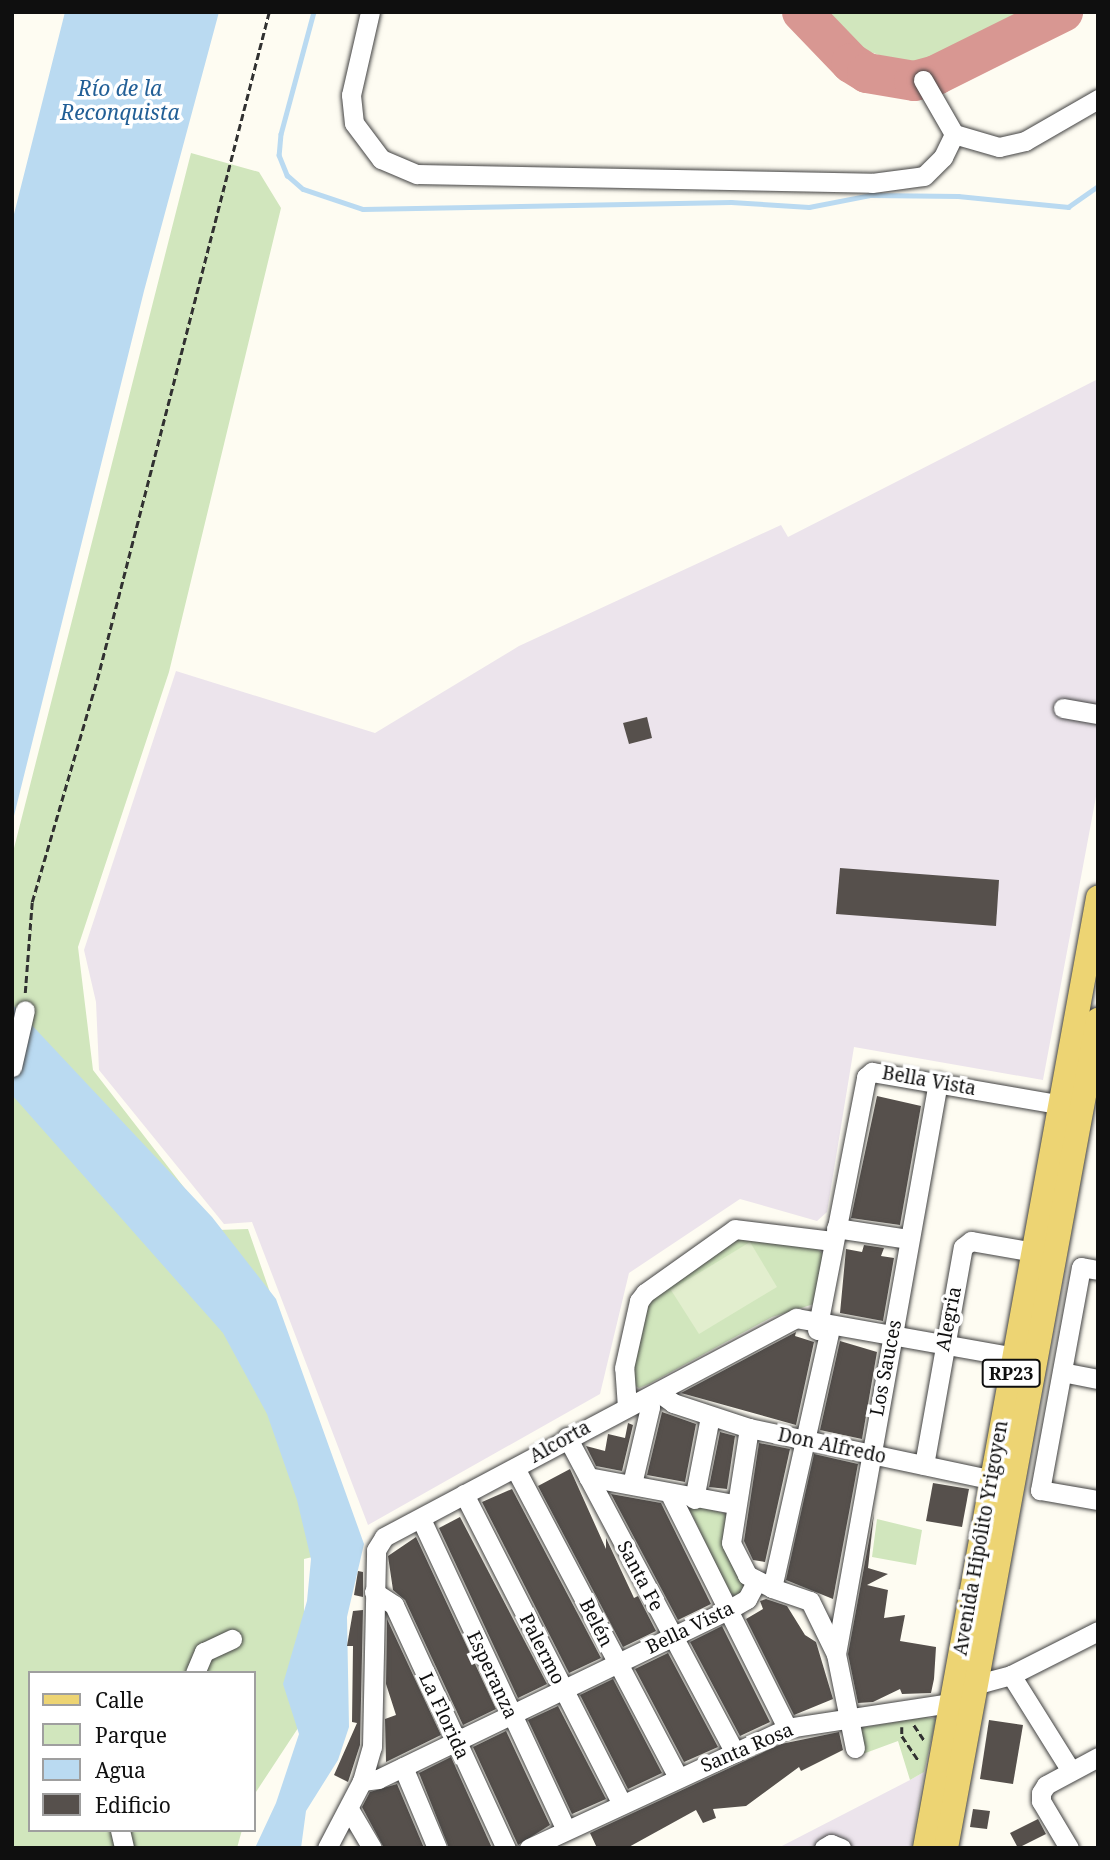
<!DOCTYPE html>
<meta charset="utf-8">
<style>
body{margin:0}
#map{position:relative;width:1110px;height:1860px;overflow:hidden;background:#fefcf2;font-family:"Noto Serif",serif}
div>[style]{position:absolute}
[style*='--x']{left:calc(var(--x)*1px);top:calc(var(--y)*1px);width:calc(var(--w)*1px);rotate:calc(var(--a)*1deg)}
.industrial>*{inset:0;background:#ece4ec}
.green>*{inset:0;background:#d1e6bd}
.pitch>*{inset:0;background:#e2eece}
.water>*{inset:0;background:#badaf1}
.stream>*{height:4.5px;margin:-2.25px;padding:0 2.25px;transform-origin:2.25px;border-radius:2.25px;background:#badaf1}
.taxiway>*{height:40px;margin:-20px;padding:0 20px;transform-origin:20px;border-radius:20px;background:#d89792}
.building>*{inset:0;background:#56504c}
.path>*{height:2.5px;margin-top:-1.25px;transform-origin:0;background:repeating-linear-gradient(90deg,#313131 0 7px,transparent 0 10.5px)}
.roads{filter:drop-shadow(0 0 2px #424242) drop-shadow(0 0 2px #424242)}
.minor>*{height:19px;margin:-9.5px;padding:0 9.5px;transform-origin:9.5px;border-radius:9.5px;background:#fff}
.major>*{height:24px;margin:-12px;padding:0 12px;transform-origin:12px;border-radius:12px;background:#edd473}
span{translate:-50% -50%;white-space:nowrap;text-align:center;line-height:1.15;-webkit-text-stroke:7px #fff;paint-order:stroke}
.shield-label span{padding:2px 5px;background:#fff;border:2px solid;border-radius:5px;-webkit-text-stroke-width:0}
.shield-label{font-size:18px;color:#0f0f0f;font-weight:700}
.street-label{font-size:19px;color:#0f0f0f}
.water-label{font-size:21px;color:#225f96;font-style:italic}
.frame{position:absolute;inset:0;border:14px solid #0f0f0f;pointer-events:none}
.legend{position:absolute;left:28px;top:1671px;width:228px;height:161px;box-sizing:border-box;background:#fff;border:2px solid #9f9f9f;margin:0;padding:9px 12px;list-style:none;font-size:21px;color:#0f0f0f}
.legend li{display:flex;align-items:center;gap:14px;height:35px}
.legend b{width:35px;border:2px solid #9f9f9f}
</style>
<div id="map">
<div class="industrial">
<i style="clip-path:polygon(1098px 379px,1098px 786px,1043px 1080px,854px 1047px,827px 1212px,817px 1221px,740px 1199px,629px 1273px,600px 1394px,368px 1525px,252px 1222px,224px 1224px,99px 1070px,96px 1002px,84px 950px,176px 671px,375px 733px,519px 646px,781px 525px,788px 537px)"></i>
<i style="clip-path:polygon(924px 1772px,911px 1848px,778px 1848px,910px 1780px)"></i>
</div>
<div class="green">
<i style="clip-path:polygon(824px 12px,1027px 12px,947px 54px,904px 64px,862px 49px)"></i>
<i style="clip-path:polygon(191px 153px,259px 172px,281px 208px,169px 672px,78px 947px,93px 1070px,217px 1230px,248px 1229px,358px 1546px,304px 1559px,304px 1719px,254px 1795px,254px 1673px,30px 1673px,30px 1830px,242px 1830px,237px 1848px,12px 1848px,12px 856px)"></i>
<i style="clip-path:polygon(735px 1238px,816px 1248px,823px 1254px,814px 1304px,772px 1317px,649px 1384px,639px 1388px,630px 1383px,644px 1303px)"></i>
<i style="clip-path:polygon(687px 1504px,727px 1514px,745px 1591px,735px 1596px,729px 1592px)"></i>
<i style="clip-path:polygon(877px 1519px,922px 1530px,916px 1565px,872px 1557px)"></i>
<i style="clip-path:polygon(926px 1717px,936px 1719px,924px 1772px,910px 1780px,898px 1741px,860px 1755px,853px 1729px)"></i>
</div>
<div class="pitch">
<i style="clip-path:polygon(750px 1242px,777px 1287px,699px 1334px,671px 1290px)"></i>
</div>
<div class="water">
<i style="clip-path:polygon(65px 12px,219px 12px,144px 291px,12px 824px,12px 222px)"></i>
<i style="clip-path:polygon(12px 1004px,212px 1217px,276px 1299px,364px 1544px,347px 1617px,349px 1727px,338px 1760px,306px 1811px,301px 1848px,255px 1848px,276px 1803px,299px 1734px,283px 1684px,307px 1601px,311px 1559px,297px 1500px,267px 1414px,223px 1333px,12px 1095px)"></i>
</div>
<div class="stream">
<i style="--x:314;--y:12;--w:126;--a:105.1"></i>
<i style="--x:281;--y:134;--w:21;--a:95"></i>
<i style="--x:279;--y:155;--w:22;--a:68"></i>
<i style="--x:287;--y:175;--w:21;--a:41"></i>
<i style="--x:303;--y:189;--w:63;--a:18.4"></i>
<i style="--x:363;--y:209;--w:368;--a:-1.1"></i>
<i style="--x:731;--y:202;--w:78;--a:3.7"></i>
<i style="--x:809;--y:207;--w:63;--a:-11"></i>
<i style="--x:871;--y:195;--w:87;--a:0.7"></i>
<i style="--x:958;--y:196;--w:111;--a:5.7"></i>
<i style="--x:1068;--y:207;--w:37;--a:-35"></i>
</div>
<div class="taxiway">
<i style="--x:802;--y:12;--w:71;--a:46.1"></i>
<i style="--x:851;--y:63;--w:19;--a:32"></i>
<i style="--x:867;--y:73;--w:48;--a:9.7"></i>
<i style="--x:914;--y:81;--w:23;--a:-15"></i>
<i style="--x:936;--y:75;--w:142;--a:-26.4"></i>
</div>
<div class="building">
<i style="clip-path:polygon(647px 717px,652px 738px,629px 744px,623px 723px)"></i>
<i style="clip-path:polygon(840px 868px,999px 880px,996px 926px,836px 914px)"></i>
<i style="clip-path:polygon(877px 1096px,921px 1106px,900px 1225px,851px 1218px)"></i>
<i style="clip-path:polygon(864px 1245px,884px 1248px,881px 1256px,894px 1258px,883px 1321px,840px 1313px,846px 1249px,862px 1252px)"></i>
<i style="clip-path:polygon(796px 1332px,795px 1336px,814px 1342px,796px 1425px,681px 1393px)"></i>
<i style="clip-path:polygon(840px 1341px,877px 1352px,862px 1439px,820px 1430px)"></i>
<i style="clip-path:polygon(662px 1412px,696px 1424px,685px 1482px,647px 1475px)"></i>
<i style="clip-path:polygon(628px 1423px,633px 1425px,622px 1471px,596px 1466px,586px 1446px,605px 1451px,608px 1434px,625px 1438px)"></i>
<i style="clip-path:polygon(720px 1432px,735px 1436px,727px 1489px,709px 1487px)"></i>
<i style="clip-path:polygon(759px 1443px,790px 1449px,765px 1562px,753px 1560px,744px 1541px)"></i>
<i style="clip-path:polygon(814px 1454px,858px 1464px,833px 1599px,786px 1580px)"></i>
<i style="clip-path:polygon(570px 1469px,606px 1549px,606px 1538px,634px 1598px,638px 1596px,656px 1631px,623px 1647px,538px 1486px)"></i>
<i style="clip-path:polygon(933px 1483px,969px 1489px,962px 1527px,926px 1521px)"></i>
<i style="clip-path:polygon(512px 1489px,601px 1658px,569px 1673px,482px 1502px)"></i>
<i style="clip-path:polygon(611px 1494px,661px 1503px,711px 1604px,678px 1620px)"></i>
<i style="clip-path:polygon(874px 1513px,868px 1568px,888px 1574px,867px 1585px,888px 1590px,884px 1618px,905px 1615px,900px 1641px,936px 1647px,934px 1679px,931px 1693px,902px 1694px,900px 1689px,873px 1702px,858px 1703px,848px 1654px)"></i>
<i style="clip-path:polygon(460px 1517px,547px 1684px,518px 1698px,439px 1528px)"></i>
<i style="clip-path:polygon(416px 1537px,496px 1709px,463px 1725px,405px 1600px,393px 1590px,388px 1556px)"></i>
<i style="clip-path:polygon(358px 1571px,363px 1572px,363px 1597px,354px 1595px)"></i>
<i style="clip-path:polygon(766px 1599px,787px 1606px,805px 1635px,816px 1642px,833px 1699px,794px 1715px,746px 1619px,763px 1609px,760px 1601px)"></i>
<i style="clip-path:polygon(363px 1610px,360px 1745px,348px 1782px,334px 1775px,357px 1723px,352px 1722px,353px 1646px,347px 1646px,353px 1611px)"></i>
<i style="clip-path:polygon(387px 1619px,441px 1735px,386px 1762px,385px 1719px,396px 1715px,386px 1684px)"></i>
<i style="clip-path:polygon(722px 1626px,770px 1722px,740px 1736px,690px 1642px)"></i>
<i style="clip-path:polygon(668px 1653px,718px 1747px,684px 1762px,635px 1669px)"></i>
<i style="clip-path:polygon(613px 1679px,662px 1773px,628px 1789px,580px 1695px)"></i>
<i style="clip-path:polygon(558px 1706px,606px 1799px,572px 1814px,528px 1720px)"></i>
<i style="clip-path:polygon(989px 1720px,1023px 1725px,1013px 1784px,980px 1779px)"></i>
<i style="clip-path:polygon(506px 1731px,550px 1825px,518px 1845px,473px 1747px)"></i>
<i style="clip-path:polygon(839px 1732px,843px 1750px,801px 1771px,799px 1767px,746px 1806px,713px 1809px,716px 1818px,703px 1823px,696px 1810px,627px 1848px,597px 1848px,590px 1833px,781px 1744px)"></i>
<i style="clip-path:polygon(451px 1757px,492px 1848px,449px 1848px,419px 1773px)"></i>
<i style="clip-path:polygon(397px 1784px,424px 1848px,384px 1848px,362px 1807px,370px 1792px)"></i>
<i style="clip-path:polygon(973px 1809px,990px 1811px,987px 1829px,970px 1827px)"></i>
<i style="clip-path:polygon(1038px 1819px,1046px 1834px,1018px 1848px,1010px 1833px)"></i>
</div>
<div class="path">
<i style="--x:25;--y:993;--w:91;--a:-85.6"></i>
<i style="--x:32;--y:902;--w:231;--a:-73.7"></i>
<i style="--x:97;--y:680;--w:690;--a:-75.56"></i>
<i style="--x:914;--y:1725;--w:18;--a:56"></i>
<i style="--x:902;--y:1727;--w:9;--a:90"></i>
<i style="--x:902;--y:1736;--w:30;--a:56"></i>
</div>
<div class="roads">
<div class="minor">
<i style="--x:370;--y:12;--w:85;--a:102.9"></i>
<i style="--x:351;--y:95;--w:28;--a:84"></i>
<i style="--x:354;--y:123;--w:45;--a:53.1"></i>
<i style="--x:381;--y:159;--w:39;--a:23"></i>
<i style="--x:417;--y:174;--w:455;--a:1.1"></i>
<i style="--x:872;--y:183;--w:52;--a:-7.7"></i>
<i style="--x:924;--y:176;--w:27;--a:-45"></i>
<i style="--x:943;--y:157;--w:25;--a:-64"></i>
<i style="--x:923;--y:80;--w:62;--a:60.1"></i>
<i style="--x:954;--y:134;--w:47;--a:16.1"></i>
<i style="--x:999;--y:147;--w:27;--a:-13"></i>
<i style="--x:1025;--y:141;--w:84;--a:-29.9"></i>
<i style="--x:1063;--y:708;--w:36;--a:10"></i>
<i style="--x:12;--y:1067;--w:58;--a:-77.2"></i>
<i style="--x:836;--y:1228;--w:74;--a:8.6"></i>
<i style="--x:1098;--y:1270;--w:17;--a:-170"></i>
<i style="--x:1081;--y:1267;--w:227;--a:100.4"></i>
<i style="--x:1040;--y:1490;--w:59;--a:9.8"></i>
<i style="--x:817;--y:1330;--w:258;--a:-79"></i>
<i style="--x:866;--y:1077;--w:8;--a:-40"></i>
<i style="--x:872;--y:1072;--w:205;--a:9.8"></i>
<i style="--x:1062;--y:1372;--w:37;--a:11"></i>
<i style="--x:658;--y:1392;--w:19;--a:36"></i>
<i style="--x:673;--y:1403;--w:80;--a:18.2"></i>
<i style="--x:749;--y:1428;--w:261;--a:12"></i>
<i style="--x:627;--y:1407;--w:39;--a:-94"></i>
<i style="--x:624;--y:1368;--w:69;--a:-77.4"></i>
<i style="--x:639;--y:1301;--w:10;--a:-53"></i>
<i style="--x:645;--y:1293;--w:110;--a:-35.4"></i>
<i style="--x:735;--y:1229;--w:99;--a:7"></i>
<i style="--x:749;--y:1428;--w:116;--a:98.9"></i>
<i style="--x:731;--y:1543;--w:36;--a:63"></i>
<i style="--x:747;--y:1575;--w:28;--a:27"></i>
<i style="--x:772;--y:1588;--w:261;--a:-77.4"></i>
<i style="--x:567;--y:1437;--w:356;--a:62"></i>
<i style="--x:924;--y:1465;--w:221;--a:-79.9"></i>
<i style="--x:963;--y:1247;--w:10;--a:-37"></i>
<i style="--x:971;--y:1241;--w:64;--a:9.9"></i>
<i style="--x:515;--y:1468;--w:349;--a:62.2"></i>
<i style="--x:588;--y:1477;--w:148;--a:10.5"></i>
<i style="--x:632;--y:1484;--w:79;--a:-76.8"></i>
<i style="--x:650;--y:1407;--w:9;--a:-108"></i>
<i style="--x:464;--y:1494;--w:348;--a:63"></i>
<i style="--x:670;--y:1494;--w:262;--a:63.4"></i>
<i style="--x:694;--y:1499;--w:84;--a:-79"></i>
<i style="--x:421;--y:1519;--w:343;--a:65"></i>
<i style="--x:772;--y:1588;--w:40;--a:18.9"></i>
<i style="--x:810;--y:1601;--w:59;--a:63.9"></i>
<i style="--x:836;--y:1654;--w:96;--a:78.6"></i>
<i style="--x:374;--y:1592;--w:24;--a:33"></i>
<i style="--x:394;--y:1605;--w:268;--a:65.3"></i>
<i style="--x:836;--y:1654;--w:581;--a:-79.89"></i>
<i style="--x:195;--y:1673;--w:23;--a:-67"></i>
<i style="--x:204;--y:1652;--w:31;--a:-25"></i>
<i style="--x:1011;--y:1675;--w:113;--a:58"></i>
<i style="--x:403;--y:1767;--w:88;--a:67.2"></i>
<i style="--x:362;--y:1781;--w:16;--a:-7"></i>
<i style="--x:378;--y:1779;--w:389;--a:-25.8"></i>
<i style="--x:728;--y:1610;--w:22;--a:-30"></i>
<i style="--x:747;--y:1599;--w:19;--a:-62"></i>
<i style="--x:349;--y:1809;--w:45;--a:59.5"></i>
<i style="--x:120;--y:1830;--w:18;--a:77"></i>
<i style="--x:327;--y:1848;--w:76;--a:-62.4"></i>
<i style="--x:362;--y:1781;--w:35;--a:-74"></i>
<i style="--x:372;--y:1747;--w:197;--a:-88.8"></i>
<i style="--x:376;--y:1550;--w:15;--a:-58"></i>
<i style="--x:384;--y:1537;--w:467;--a:-28"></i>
<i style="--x:796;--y:1318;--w:221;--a:10.1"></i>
<i style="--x:529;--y:1848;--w:285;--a:-24.9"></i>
<i style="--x:787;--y:1728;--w:166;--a:-8.7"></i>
<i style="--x:951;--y:1703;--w:29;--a:-38"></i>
<i style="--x:974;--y:1685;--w:38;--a:-15"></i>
<i style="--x:1011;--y:1675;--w:97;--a:-26.8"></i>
<i style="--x:824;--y:1848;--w:8;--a:-30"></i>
<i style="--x:831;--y:1844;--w:11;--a:22"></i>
<i style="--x:1069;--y:1848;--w:55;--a:-120.8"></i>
<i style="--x:1041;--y:1801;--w:8;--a:-90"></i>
<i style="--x:1041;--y:1793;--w:9;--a:-58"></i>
<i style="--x:1046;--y:1785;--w:59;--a:-28.3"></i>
</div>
<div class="major">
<i style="--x:925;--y:1848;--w:966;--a:-79.68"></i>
<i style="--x:946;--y:1848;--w:842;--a:-79.6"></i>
</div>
</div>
<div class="shield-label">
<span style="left:1011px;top:1373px">RP23</span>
</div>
<div class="street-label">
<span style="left:929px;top:1081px;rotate:10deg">Bella Vista</span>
<span style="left:949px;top:1319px;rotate:-79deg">Alegria</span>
<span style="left:886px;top:1368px;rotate:-79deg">Los Sauces</span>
<span style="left:560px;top:1442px;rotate:-29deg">Alcorta</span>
<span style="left:832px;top:1446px;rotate:12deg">Don Alfredo</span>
<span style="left:981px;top:1538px;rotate:-80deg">Avenida Hipólito Yrigoyen</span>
<span style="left:640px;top:1576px;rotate:62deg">Santa Fe</span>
<span style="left:596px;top:1623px;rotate:63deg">Belén</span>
<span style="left:690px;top:1628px;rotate:-26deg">Bella Vista</span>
<span style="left:542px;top:1649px;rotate:63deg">Palermo</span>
<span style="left:492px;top:1675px;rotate:65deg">Esperanza</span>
<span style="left:444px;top:1716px;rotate:65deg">La Florida</span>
<span style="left:747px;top:1748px;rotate:-23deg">Santa Rosa</span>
</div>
<div class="water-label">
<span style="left:120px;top:100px">Río de la<br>Reconquista</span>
</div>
<div class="frame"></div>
<ul class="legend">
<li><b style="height:9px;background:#edd473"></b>Calle</li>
<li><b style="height:19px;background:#d1e6bd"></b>Parque</li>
<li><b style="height:19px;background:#badaf1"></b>Agua</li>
<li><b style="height:19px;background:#56504c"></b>Edificio</li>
</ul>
</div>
